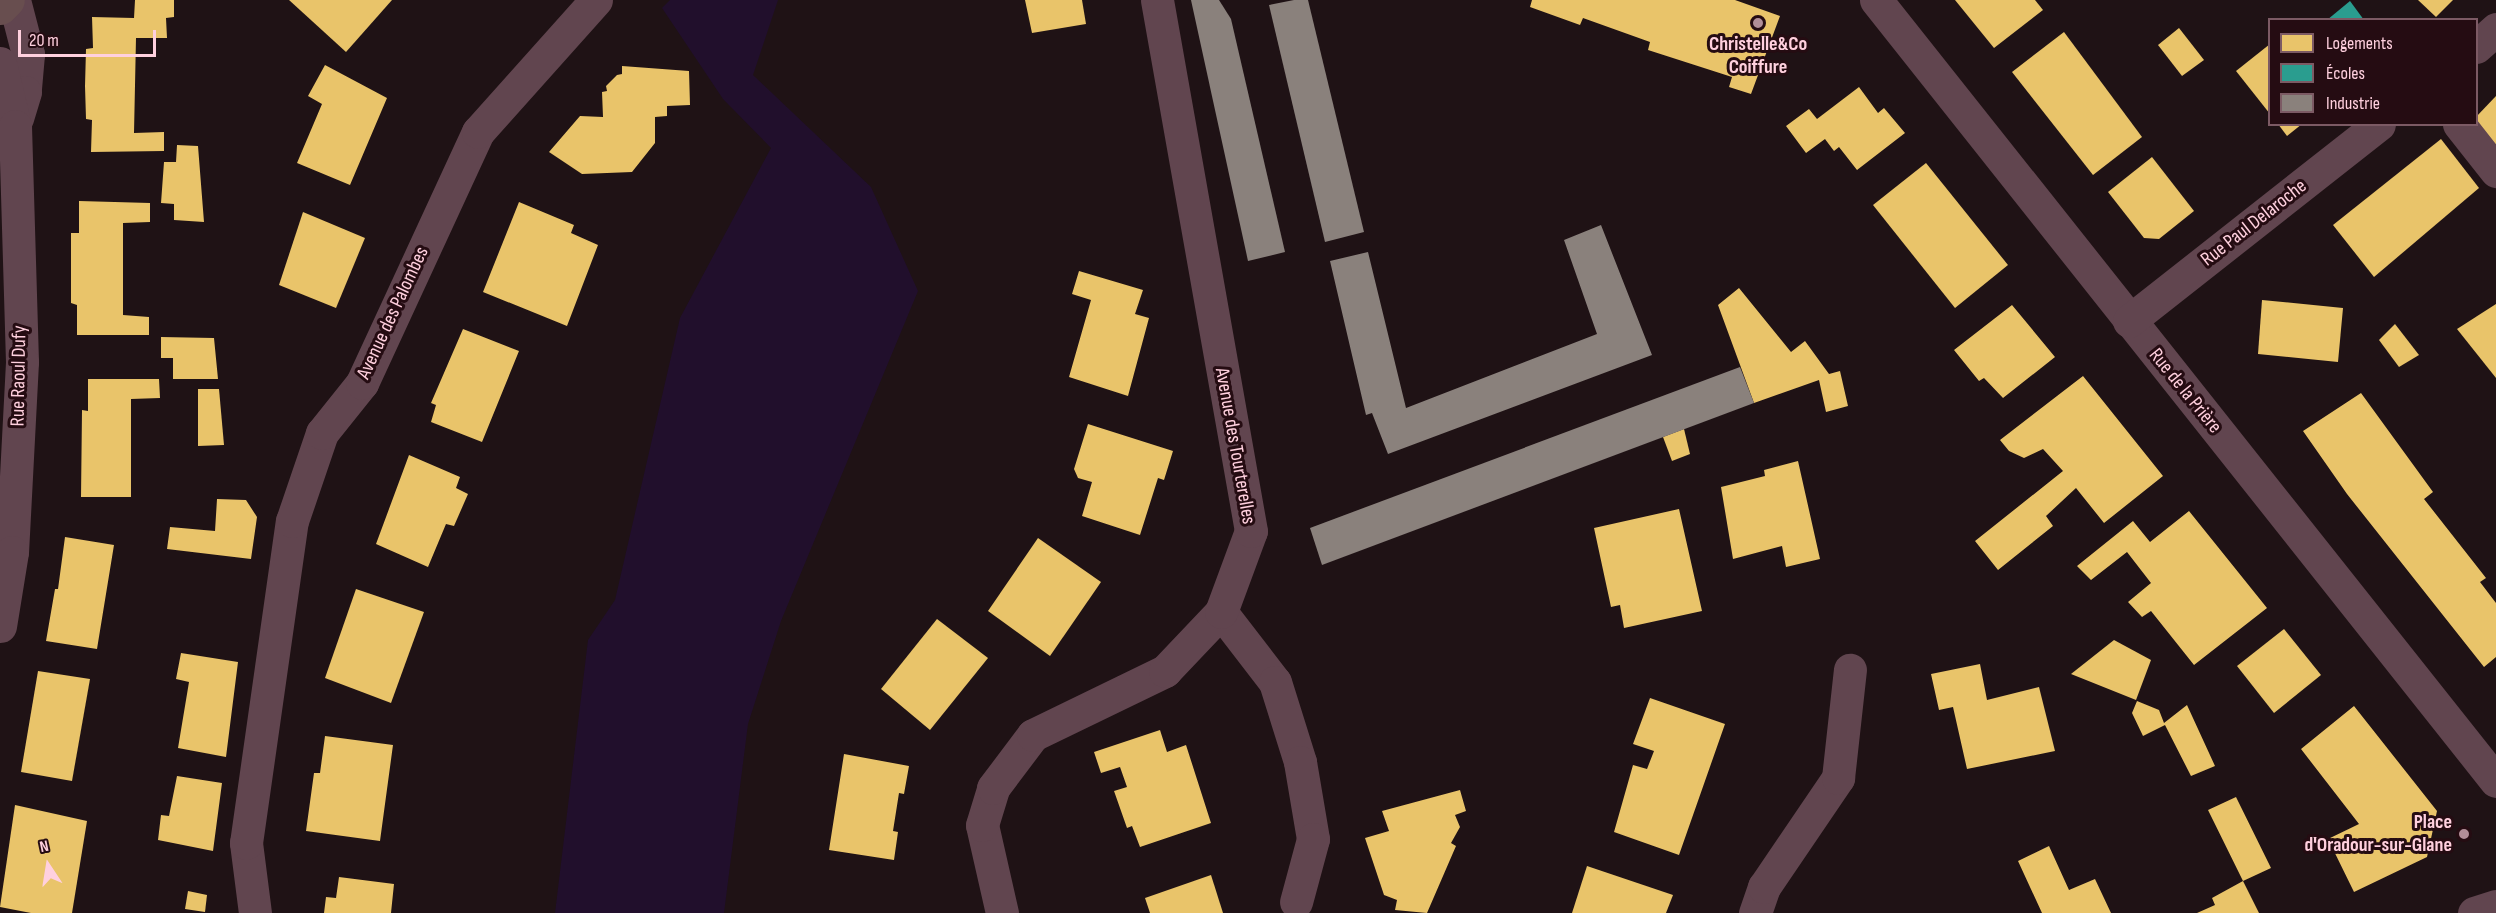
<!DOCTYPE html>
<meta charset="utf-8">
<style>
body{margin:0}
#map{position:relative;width:2496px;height:913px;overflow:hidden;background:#1f1215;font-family:"Sofia Sans Condensed",sans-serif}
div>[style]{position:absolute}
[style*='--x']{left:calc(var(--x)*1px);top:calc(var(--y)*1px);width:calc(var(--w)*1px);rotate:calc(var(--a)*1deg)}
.green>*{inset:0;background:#210f2c}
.homes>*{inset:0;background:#e9c46a}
.schools>*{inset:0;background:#2a9d8f}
.industry>*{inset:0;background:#8a817c}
.minor>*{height:33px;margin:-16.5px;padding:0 16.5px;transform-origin:16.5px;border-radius:16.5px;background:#61454f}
.major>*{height:33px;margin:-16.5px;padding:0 16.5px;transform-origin:16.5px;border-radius:16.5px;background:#684e4f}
.dots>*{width:16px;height:16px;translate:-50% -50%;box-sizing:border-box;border:3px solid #250c12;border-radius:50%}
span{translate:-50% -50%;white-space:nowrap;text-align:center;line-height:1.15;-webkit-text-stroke:6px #250c12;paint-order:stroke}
.poi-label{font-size:20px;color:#ffd0de;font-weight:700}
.right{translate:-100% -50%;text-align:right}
.street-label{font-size:20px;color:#ffd0de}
.legend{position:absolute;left:2268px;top:18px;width:210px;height:108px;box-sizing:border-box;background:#250c12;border:2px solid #7c5a64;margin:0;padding:8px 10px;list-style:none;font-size:18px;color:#ffd0de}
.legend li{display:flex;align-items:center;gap:12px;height:30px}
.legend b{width:30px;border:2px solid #7c5a64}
.north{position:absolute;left:18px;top:835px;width:60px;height:60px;-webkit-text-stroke:4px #250c12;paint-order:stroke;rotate:348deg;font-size:16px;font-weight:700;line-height:24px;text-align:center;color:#ffd0de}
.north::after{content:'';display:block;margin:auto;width:21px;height:27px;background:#ffd0de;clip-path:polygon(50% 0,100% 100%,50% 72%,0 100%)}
.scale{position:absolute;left:18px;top:30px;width:138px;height:27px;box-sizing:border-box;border:3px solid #ffd0de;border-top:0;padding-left:8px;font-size:18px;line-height:21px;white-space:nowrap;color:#ffd0de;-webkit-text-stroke:4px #250c12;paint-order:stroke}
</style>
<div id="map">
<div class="green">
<i style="clip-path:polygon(670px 0,778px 0,753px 75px,871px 187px,918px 291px,781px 621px,748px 724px,724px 913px,555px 913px,588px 640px,615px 600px,680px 318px,771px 148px,723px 99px,662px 8px)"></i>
</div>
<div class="homes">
<i style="clip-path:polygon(135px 0,174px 0,174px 17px,166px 18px,167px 38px,136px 38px,134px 133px,164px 132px,164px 151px,91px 152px,92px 120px,86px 119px,85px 86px,86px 49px,93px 48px,92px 17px,134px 18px)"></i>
<i style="clip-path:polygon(289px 0,392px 0,346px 52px)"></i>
<i style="clip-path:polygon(1025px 0,1082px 0,1086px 24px,1032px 33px)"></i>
<i style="clip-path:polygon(1532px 0,1735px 0,1780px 16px,1751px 94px,1729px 87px,1732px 77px,1648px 50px,1650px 42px,1583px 18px,1580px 25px,1530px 7px)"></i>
<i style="clip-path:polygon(1955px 0,2035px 0,2043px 10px,1994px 48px)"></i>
<i style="clip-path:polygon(2418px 0,2453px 0,2436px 17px)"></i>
<i style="clip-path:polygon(2179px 28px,2204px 60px,2182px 76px,2158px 45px)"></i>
<i style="clip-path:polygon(2064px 32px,2142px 137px,2093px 175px,2012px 72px)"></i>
<i style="clip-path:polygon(2270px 44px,2270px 114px,2236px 71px)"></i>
<i style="clip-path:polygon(325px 65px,387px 98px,350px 185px,297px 163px,322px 104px,308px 96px)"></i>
<i style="clip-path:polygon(622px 66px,689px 71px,690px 105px,667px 106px,667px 116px,655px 117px,655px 143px,632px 172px,582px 174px,549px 152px,580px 116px,603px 117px,602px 92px,607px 91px,606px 86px,617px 75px,622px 74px)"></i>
<i style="clip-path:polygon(1859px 87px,1878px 113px,1884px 108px,1905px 133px,1857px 170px,1839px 147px,1834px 151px,1825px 139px,1806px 153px,1786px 126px,1809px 109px,1817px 119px)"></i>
<i style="clip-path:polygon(2496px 96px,2496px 151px,2476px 124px,2476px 117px)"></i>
<i style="clip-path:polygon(2278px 124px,2302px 124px,2287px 136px)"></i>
<i style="clip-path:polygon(2441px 139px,2479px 188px,2374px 277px,2333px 225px)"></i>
<i style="clip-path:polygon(177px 145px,198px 146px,204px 222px,174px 220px,174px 204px,161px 203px,164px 162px,176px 162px)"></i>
<i style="clip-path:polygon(2152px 157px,2194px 211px,2159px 239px,2144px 238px,2108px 192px)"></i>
<i style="clip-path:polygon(1926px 163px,2008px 265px,1955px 308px,1873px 205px)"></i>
<i style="clip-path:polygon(79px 201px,150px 203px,150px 222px,123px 223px,123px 315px,149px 317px,149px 335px,77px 335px,77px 305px,71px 303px,71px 233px,79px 233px)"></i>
<i style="clip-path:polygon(519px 202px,574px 225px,571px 233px,598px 245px,567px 326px,483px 292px)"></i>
<i style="clip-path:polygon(303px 212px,365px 238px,336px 308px,279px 285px)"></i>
<i style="clip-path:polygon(1079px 271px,1143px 290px,1135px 314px,1149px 318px,1128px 396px,1069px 377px,1091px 300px,1072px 294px)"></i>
<i style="clip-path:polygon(1739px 288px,1791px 352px,1805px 341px,1829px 374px,1840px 371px,1848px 406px,1826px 412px,1819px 380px,1754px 403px,1718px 305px)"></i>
<i style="clip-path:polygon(2262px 300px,2343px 308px,2338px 362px,2258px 354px)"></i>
<i style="clip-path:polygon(2496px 304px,2496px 378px,2457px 329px)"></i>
<i style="clip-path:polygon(2012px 305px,2055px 357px,2003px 398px,1984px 378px,1979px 381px,1954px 350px)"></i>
<i style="clip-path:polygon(2395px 324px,2419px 355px,2399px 367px,2379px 340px)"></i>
<i style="clip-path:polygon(463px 329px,519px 351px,482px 442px,431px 422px,436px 405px,431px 403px)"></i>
<i style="clip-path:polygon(161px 337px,214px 338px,218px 379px,173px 379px,173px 358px,161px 358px)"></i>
<i style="clip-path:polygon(2083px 376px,2163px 476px,2104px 523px,2076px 488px,2046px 516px,2053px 526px,1998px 570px,1975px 541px,2063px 471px,2043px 449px,2024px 458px,2009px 451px,2000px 440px)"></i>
<i style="clip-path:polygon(88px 379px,159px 379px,160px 398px,131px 399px,131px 497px,81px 497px,82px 410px,88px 411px)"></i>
<i style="clip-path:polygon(198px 389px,219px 389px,224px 445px,198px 446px)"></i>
<i style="clip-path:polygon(2361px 393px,2433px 492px,2424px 499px,2486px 578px,2480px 582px,2496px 603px,2496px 657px,2484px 667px,2347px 494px,2303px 431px)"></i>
<i style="clip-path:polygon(1088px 424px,1173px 451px,1164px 480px,1158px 478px,1140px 535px,1082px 516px,1092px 482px,1078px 478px,1074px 469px)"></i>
<i style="clip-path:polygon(1684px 429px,1690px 454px,1672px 461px,1663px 437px)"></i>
<i style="clip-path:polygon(409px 455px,460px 477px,456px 488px,468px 494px,454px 526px,446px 524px,428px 567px,376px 544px)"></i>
<i style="clip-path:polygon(1798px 461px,1820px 559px,1786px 567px,1782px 546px,1733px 559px,1721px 487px,1765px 476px,1764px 470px)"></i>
<i style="clip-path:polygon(217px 499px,246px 500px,257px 517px,251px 559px,167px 549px,170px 527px,215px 531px)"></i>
<i style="clip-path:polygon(1679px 509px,1702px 611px,1624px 628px,1620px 605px,1611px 607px,1594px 528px)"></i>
<i style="clip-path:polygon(2189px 511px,2267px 608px,2194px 665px,2151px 611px,2142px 617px,2128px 602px,2151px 583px,2127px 552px,2091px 580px,2077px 566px,2133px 521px,2150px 542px)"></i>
<i style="clip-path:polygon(65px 537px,114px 545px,97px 649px,46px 641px,55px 589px,58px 589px)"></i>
<i style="clip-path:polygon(1038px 538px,1101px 582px,1050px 656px,988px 611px)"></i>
<i style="clip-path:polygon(356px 589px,424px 612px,391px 703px,325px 678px)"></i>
<i style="clip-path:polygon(937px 619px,988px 658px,930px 730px,881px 689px)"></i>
<i style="clip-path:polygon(2284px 629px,2321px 675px,2274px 713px,2237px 666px)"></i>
<i style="clip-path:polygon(2114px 640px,2151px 660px,2136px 700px,2071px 674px)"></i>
<i style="clip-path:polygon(181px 653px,238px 662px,226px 757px,178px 748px,189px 682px,176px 679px)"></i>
<i style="clip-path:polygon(1980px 664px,1987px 700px,2039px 687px,2055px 751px,1967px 769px,1953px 707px,1939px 710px,1931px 674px)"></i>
<i style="clip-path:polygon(38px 671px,90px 679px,72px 781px,21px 772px)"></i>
<i style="clip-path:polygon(1650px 698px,1725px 724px,1679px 855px,1614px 832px,1633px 765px,1647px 769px,1654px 751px,1633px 744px)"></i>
<i style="clip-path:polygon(2137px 701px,2159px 710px,2164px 723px,2187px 705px,2215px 766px,2191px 776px,2165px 725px,2143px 736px,2132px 713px)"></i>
<i style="clip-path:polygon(2354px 706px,2437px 811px,2427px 857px,2354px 892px,2328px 839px,2359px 824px,2301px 749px)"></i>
<i style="clip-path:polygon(1160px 730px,1167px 752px,1186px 745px,1211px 823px,1140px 847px,1132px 826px,1127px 828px,1114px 791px,1127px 787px,1120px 767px,1101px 773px,1094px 752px)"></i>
<i style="clip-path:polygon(325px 736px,393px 745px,380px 841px,306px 831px,314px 773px,320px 773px)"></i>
<i style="clip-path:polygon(844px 754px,909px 766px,904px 794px,899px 793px,893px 831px,898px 832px,894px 860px,829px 850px)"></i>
<i style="clip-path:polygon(177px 776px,222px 783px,213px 851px,158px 840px,161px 815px,169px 816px)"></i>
<i style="clip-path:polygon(1460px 790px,1466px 811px,1455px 815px,1460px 827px,1451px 843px,1456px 846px,1427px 913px,1395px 910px,1397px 900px,1384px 895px,1365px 838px,1389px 831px,1382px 811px)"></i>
<i style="clip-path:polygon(2236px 797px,2271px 868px,2243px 881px,2259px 913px,2197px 913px,2215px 905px,2212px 898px,2243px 881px,2208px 810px)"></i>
<i style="clip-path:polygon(15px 805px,87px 821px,72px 913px,31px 913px,0 907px)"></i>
<i style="clip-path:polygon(2049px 846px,2069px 890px,2095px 879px,2111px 913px,2042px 913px,2018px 861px)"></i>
<i style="clip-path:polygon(1587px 866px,1673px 895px,1666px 913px,1572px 913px)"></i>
<i style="clip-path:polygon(1211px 875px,1223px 913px,1150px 913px,1145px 898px)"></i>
<i style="clip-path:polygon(339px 877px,394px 884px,391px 913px,324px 913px,326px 897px,336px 898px)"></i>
<i style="clip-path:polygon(188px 891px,207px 895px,205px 912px,185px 909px)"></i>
</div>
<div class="schools">
<i style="clip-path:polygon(2350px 1px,2364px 20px,2327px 20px)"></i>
</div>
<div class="industry">
<i style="clip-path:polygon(1191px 0,1219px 0,1231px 19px,1285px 252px,1248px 261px)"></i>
<i style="clip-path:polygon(1294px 0,1308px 0,1364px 232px,1325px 242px,1269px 5px)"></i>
<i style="clip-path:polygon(1601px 225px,1652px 355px,1388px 454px,1372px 413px,1366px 415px,1330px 261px,1368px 252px,1406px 408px,1597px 334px,1564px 240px)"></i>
<i style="clip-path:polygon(1740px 367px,1754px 403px,1322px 565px,1310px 528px)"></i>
</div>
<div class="minor">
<i style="--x:14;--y:0;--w:56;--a:75.5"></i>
<i style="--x:28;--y:54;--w:38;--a:95"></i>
<i style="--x:25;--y:92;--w:27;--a:107"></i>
<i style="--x:1876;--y:0;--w:997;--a:51.56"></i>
<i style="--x:2476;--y:47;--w:27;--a:-42"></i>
<i style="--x:0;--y:63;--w:65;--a:76.6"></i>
<i style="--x:15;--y:126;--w:236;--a:88.3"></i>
<i style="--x:22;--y:362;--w:190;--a:93"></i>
<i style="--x:12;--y:552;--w:75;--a:99.2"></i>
<i style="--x:2459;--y:124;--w:60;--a:51.8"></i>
<i style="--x:2129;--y:321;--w:318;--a:-38.2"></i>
<i style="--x:1221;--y:612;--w:88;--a:52.4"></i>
<i style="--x:1275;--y:682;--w:84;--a:72.6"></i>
<i style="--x:1300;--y:762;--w:78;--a:80.4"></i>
<i style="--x:1313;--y:839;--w:65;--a:105.1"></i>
<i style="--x:255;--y:913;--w:71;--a:-97.3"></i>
<i style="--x:246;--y:843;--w:325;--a:-81.9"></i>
<i style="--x:292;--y:521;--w:93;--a:-71.2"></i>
<i style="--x:322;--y:433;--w:64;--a:-51.3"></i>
<i style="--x:362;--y:383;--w:277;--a:-65.2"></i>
<i style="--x:478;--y:132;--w:177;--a:-48.2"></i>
<i style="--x:1002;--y:913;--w:90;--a:-102.8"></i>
<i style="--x:982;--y:825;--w:39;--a:-73"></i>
<i style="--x:993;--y:788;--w:66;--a:-53"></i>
<i style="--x:1033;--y:735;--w:147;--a:-25.9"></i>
<i style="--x:1165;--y:671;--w:81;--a:-46.5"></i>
<i style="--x:1221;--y:612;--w:86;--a:-69.7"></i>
<i style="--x:1251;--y:531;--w:539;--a:-100.04"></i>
<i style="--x:1755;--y:913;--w:28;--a:-71"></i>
<i style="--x:1764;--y:887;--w:132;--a:-55.8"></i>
<i style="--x:1838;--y:778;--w:109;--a:-83.7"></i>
<i style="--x:2474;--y:913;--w:23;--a:-18"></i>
</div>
<div class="major">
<i style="--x:0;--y:8;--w:11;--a:-45"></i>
</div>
<div class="dots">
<i style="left:1758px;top:23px;background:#b18e98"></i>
<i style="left:2464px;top:834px;background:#b18e98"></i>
</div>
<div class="poi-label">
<span style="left:1758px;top:56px">Christelle&amp;Co<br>Coiffure</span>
<span class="right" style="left:2452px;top:834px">Place<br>d'Oradour-sur-Glane</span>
</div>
<div class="street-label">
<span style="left:2254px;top:223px;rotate:-38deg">Rue Paul Delaroche</span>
<span style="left:393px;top:313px;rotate:-65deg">Avenue des Palombes</span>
<span style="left:19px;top:376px;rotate:-89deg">Rue Raoul Dufy</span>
<span style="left:2185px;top:391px;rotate:51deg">Rue de la Prière</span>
<span style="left:1235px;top:446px;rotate:80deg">Avenue des Tourterelles</span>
</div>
<ul class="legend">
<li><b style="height:16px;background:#e9c46a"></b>Logements</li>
<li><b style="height:16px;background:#2a9d8f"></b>Écoles</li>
<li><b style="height:16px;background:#8a817c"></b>Industrie</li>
</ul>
<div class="north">N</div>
<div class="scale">20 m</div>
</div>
